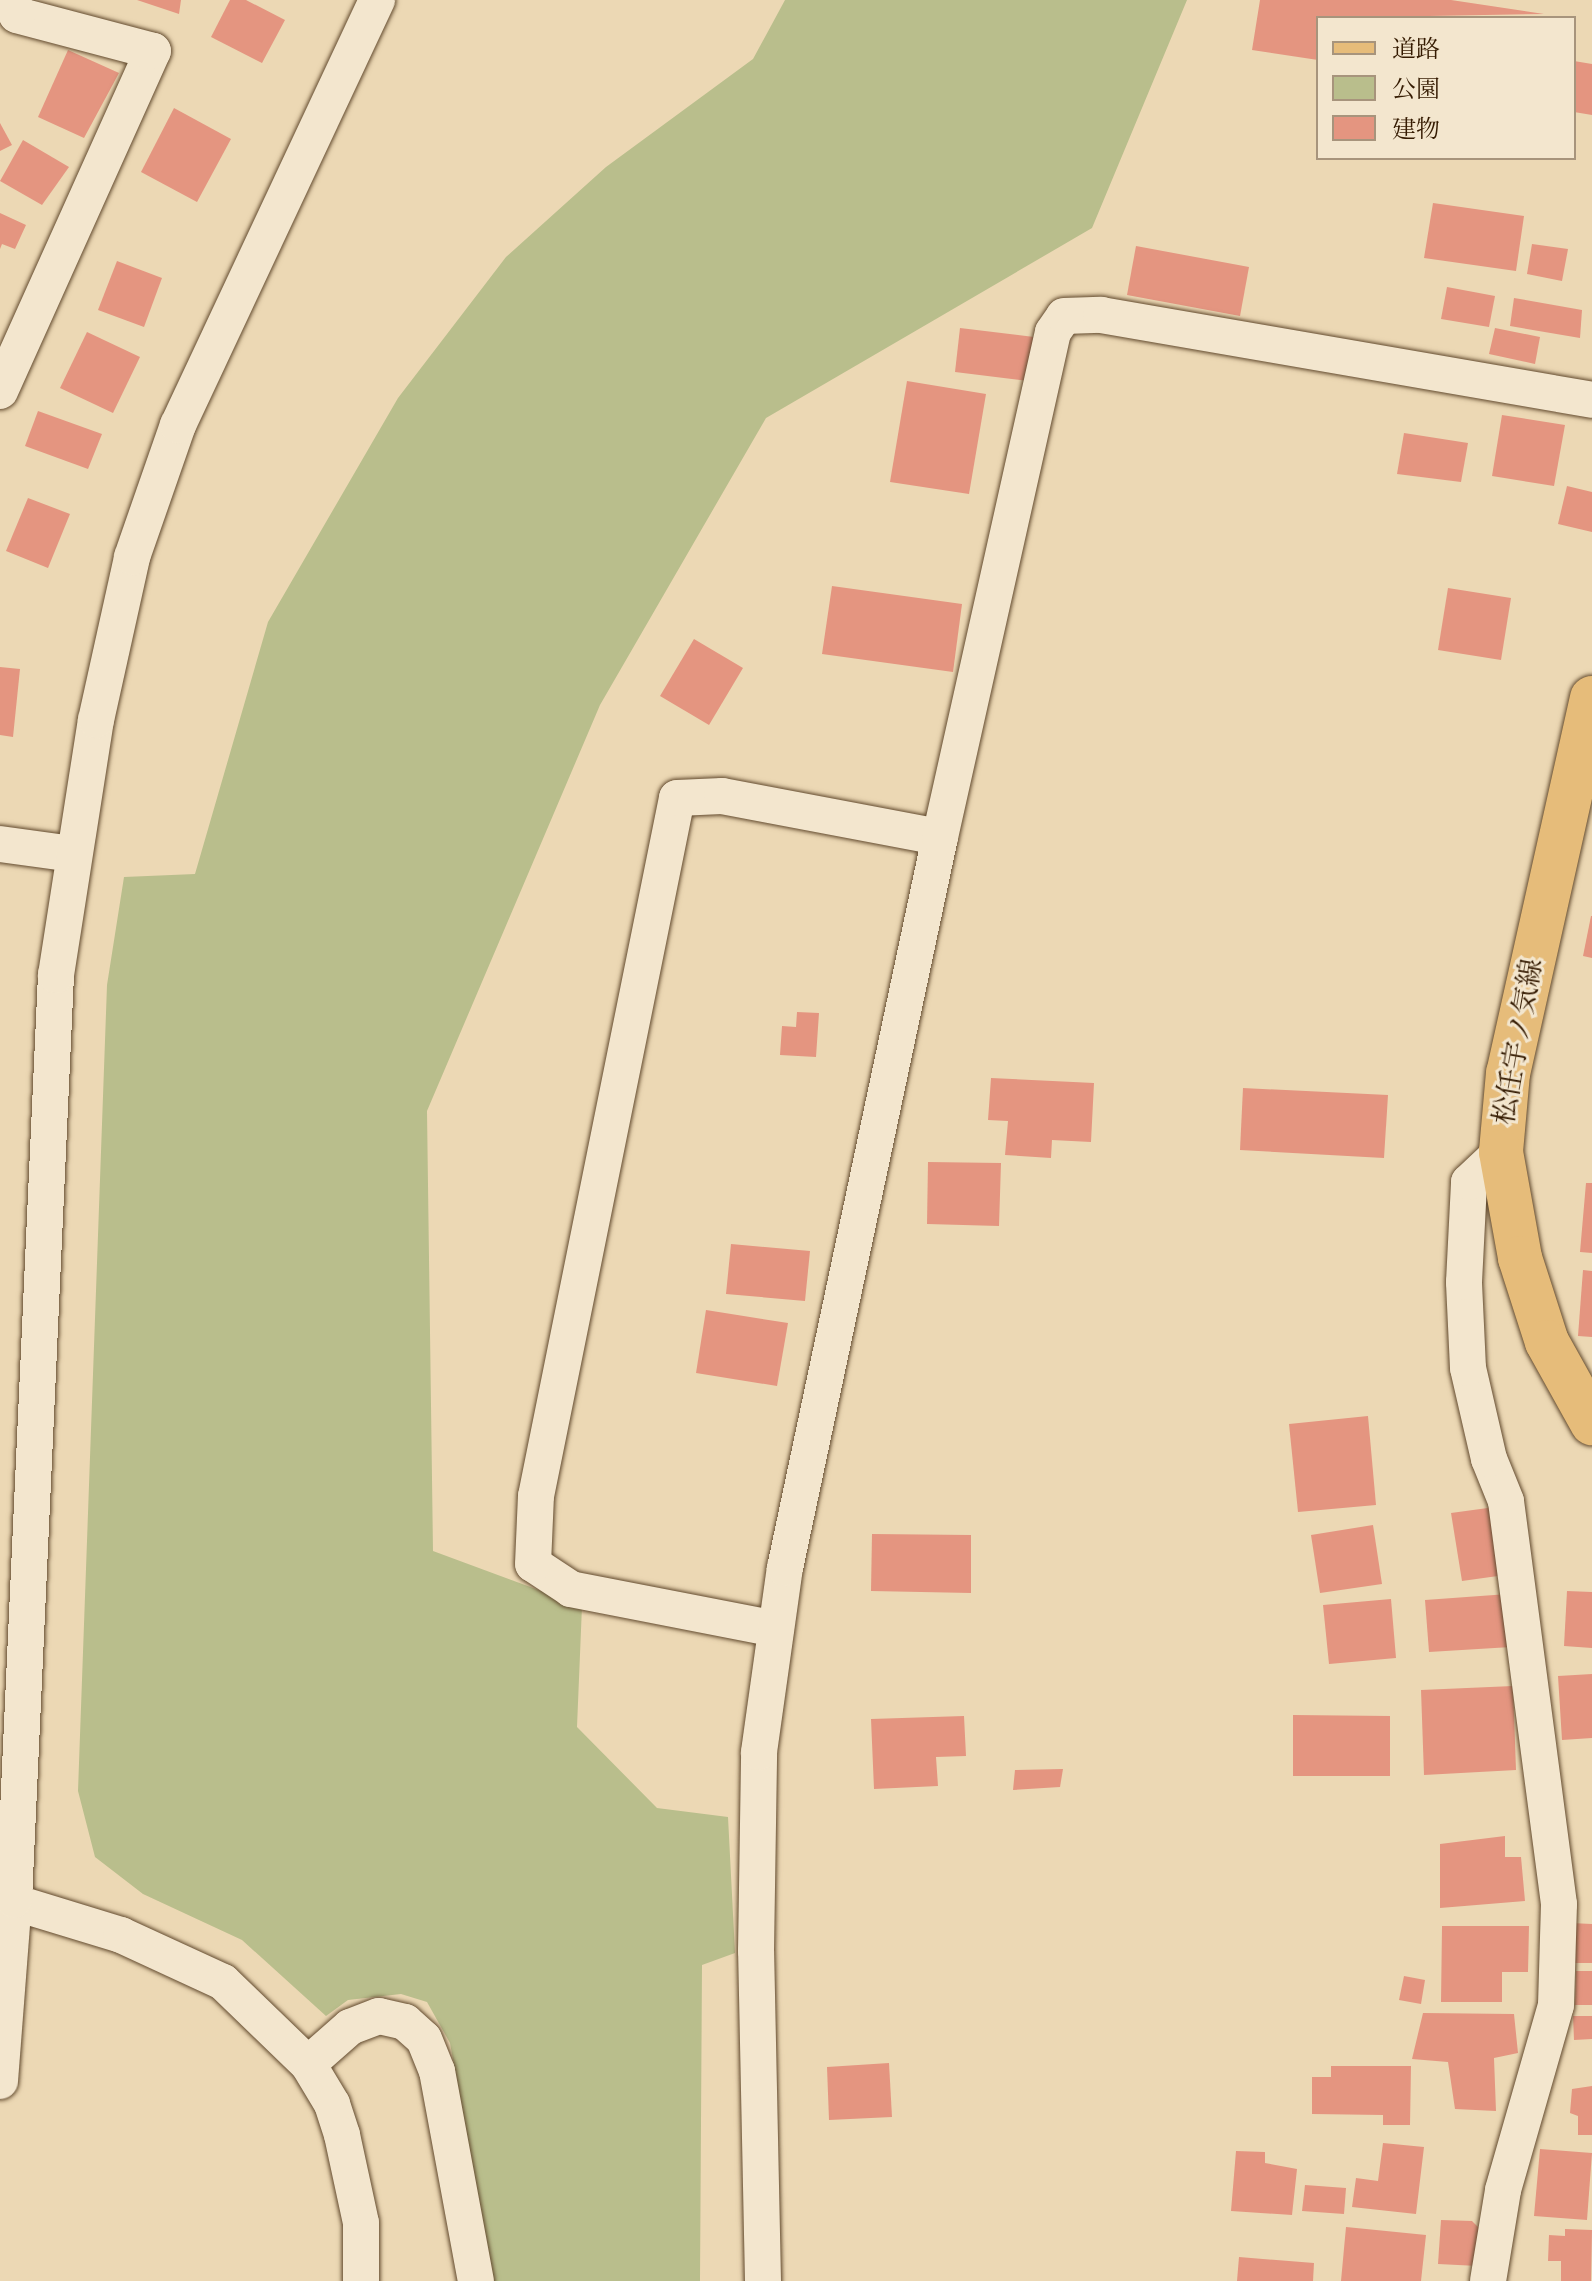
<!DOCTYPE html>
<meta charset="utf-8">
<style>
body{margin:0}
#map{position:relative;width:1592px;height:2281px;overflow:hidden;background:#ecd8b4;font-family:Vollkorn,"Noto Serif JP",serif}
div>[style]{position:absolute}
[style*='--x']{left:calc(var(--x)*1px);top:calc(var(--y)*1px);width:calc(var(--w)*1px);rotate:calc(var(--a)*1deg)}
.green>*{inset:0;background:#b9be8c}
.building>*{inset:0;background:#e49580}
.roads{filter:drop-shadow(0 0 2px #624a2e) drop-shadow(0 0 2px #624a2e)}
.minor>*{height:36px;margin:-18px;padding:0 18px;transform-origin:18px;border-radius:18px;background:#f3e6ce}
.major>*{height:44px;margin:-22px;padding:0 22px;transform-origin:22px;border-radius:22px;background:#e6bc7a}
span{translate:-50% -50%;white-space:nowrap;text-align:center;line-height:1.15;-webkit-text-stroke:6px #f3e6ce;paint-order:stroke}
.street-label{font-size:28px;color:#341a01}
.legend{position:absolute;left:1316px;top:16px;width:260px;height:144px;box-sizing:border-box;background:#f3e6ce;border:2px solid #a7947c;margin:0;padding:10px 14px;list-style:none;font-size:24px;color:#341a01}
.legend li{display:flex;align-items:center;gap:16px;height:40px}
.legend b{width:40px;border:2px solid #a7947c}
</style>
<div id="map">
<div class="green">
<i style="clip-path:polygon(785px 0,1187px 0,1092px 228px,766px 418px,600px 705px,427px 1111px,433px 1551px,582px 1606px,577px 1727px,657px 1808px,728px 1817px,735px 1953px,702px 1965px,700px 2281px,494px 2281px,450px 2043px,427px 2002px,401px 1994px,348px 2000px,326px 2016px,242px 1940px,143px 1894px,95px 1857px,78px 1791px,107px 985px,124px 877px,195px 874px,268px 622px,398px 398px,506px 257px,606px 167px,753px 59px)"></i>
</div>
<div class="building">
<i style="clip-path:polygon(137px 0,181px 0,179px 14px)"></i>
<i style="clip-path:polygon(230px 0,246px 0,285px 20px,262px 63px,211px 37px)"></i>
<i style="clip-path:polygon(1260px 0,1451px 0,1544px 14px,1318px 18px,1318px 60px,1252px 50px)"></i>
<i style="clip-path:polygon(68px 50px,119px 73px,84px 138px,38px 117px)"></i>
<i style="clip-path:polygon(1574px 61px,1592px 64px,1592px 115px,1574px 112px)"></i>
<i style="clip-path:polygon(174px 108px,231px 139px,197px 202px,141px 172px)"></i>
<i style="clip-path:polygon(0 123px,12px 145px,0 151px)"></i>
<i style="clip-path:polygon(23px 140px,69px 167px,42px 205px,0 181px)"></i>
<i style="clip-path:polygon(1433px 203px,1524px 216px,1516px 271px,1424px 258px)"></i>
<i style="clip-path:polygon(0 213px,26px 225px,15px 249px,2px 244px,0 249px)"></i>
<i style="clip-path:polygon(1532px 244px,1568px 249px,1562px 281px,1527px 274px)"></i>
<i style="clip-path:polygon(1136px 246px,1249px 267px,1240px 316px,1127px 295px)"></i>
<i style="clip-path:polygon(117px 261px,162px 278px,144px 327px,98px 310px)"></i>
<i style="clip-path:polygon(1447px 287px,1495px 296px,1489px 327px,1441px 319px)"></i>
<i style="clip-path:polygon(1514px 298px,1582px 310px,1580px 338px,1510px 326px)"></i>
<i style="clip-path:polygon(960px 328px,1034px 337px,1029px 381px,955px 372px)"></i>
<i style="clip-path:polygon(1495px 328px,1540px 337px,1535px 364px,1489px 354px)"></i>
<i style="clip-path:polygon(87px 332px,140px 357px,113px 413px,60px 388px)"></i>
<i style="clip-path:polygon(907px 381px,986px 394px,969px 494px,890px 482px)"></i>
<i style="clip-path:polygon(38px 411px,102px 434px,88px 469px,25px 446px)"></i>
<i style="clip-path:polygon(1502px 415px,1565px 425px,1554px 486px,1492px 476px)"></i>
<i style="clip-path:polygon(1404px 433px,1468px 443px,1461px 482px,1397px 474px)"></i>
<i style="clip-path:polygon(1567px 486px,1592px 492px,1592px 532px,1558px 524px)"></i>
<i style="clip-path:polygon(28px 498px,70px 514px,48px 568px,6px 551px)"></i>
<i style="clip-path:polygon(832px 586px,962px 604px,953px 672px,822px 654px)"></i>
<i style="clip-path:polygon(1448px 588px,1511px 598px,1501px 660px,1438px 650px)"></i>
<i style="clip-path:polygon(694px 639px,743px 668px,709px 725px,660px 696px)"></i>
<i style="clip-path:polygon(0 667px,20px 669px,13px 737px,0 735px)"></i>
<i style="clip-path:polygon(1591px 916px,1592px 916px,1592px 958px,1583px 956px)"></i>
<i style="clip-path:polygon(797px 1012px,819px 1013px,816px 1057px,780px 1055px,782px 1026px,796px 1027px)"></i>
<i style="clip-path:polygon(991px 1078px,1094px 1083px,1091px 1142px,1052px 1140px,1051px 1158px,1005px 1155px,1008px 1121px,988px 1120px)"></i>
<i style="clip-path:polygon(1243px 1088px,1388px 1095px,1384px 1158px,1240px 1150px)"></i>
<i style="clip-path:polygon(928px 1162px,1001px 1163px,999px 1226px,927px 1224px)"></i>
<i style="clip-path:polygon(1586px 1183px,1592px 1183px,1592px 1253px,1580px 1252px)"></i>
<i style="clip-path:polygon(731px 1244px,810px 1251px,805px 1301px,726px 1294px)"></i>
<i style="clip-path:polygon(1583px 1270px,1592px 1271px,1592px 1337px,1578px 1336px)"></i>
<i style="clip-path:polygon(706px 1310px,788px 1323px,777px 1386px,696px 1373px)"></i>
<i style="clip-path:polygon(1368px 1416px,1376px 1505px,1298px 1512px,1289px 1424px)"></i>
<i style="clip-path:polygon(1495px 1507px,1505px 1575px,1462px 1581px,1451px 1513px)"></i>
<i style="clip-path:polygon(1373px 1525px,1382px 1584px,1320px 1593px,1311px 1535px)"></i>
<i style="clip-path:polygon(872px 1534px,971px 1535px,971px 1593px,871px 1591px)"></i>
<i style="clip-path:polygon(1567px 1591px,1592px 1592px,1592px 1648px,1564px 1646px)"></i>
<i style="clip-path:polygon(1508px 1594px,1511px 1647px,1429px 1652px,1425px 1600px)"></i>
<i style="clip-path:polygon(1391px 1599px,1396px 1658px,1329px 1664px,1323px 1605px)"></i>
<i style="clip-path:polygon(1592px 1674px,1592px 1738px,1562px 1740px,1558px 1676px)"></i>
<i style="clip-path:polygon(1513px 1686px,1516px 1770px,1424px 1775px,1421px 1690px)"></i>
<i style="clip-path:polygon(1293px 1715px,1390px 1716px,1390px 1776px,1293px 1776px)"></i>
<i style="clip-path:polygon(964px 1716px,966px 1756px,936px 1757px,938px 1786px,874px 1789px,871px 1719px)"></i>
<i style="clip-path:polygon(1063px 1769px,1060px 1787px,1013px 1790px,1015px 1770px)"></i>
<i style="clip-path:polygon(1505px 1836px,1505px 1857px,1521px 1857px,1525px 1901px,1440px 1908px,1440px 1844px)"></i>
<i style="clip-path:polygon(1571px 1923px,1592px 1924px,1592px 1963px,1571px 1963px)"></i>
<i style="clip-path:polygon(1442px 1926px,1529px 1926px,1528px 1972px,1502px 1972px,1502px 2002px,1441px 2002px)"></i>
<i style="clip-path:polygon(1576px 1971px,1592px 1971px,1592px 2005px,1575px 2005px)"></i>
<i style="clip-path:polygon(1404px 1976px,1425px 1980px,1421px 2004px,1399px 2000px)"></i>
<i style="clip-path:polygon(1423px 2013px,1514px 2014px,1518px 2053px,1494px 2058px,1496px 2111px,1455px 2109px,1448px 2062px,1412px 2059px)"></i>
<i style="clip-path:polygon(1573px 2016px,1592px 2016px,1592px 2039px,1574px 2040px)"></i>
<i style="clip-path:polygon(889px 2063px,892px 2117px,829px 2120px,827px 2067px)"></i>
<i style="clip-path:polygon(1331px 2066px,1411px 2066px,1410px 2125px,1383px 2125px,1383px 2115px,1312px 2114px,1312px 2077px,1331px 2077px)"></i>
<i style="clip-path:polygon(1592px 2086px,1592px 2135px,1578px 2135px,1578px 2116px,1570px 2113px,1572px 2089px)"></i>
<i style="clip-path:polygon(1383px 2143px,1424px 2147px,1416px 2214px,1352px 2207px,1356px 2178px,1378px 2181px)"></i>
<i style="clip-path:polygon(1540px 2149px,1592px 2153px,1587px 2220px,1534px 2216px)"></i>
<i style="clip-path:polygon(1236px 2151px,1265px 2152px,1265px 2163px,1297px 2169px,1292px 2215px,1231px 2211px)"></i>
<i style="clip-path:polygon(1305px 2185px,1346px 2188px,1344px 2214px,1302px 2211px)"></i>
<i style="clip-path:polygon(1441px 2220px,1472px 2221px,1480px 2229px,1478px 2266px,1438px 2264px)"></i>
<i style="clip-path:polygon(1346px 2227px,1426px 2235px,1421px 2281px,1341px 2281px)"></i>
<i style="clip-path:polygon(1565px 2229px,1592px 2230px,1591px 2281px,1561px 2281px,1561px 2261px,1548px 2261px,1549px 2235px,1565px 2236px)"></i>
<i style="clip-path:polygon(1239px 2257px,1314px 2263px,1313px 2281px,1237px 2281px)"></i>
</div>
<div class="roads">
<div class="minor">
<i style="--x:0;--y:391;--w:373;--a:-65.8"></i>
<i style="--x:153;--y:51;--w:141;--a:-165.2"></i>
<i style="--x:17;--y:15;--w:16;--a:-105"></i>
<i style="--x:0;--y:844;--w:74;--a:7.8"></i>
<i style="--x:776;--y:1629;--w:209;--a:-169"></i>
<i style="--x:571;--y:1589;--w:45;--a:-146.7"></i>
<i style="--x:533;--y:1564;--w:68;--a:-87.5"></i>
<i style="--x:536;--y:1496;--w:712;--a:-78.58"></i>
<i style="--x:677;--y:798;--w:45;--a:-2.5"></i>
<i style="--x:722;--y:796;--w:222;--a:10.7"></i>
<i style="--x:0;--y:1898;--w:127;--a:17"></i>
<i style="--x:121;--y:1935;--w:112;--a:24.7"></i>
<i style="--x:223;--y:1982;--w:118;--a:44"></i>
<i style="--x:308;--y:2064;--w:47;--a:59"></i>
<i style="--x:332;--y:2104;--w:33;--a:72"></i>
<i style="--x:342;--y:2135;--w:90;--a:77.8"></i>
<i style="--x:361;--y:2223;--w:58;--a:90"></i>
<i style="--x:308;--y:2064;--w:56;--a:-41.4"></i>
<i style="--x:350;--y:2027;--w:31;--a:-21"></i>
<i style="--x:379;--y:2016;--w:27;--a:13"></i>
<i style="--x:405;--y:2022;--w:25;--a:42"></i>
<i style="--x:424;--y:2039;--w:35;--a:68"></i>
<i style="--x:437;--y:2071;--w:214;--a:79.5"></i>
<i style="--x:0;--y:2081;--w:182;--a:-85.6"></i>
<i style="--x:14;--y:1900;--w:926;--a:-87.4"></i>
<i style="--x:56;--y:975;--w:258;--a:-81.1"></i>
<i style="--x:96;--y:720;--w:167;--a:-77.5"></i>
<i style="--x:132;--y:557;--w:140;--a:-70.8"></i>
<i style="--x:178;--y:425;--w:469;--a:-64.9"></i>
<i style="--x:763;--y:2281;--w:330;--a:-91.2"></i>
<i style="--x:756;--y:1951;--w:199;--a:-89.1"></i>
<i style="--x:759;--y:1752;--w:186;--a:-82"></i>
<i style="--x:785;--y:1568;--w:747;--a:-78.03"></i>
<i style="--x:940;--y:837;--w:517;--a:-77.39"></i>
<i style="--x:1053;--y:332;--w:19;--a:-55"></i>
<i style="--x:1064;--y:316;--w:37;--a:-2"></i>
<i style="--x:1101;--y:315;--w:498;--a:9.8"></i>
<i style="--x:1488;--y:2281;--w:92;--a:-80.6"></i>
<i style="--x:1503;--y:2190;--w:192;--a:-74"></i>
<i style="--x:1556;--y:2005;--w:101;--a:-88.3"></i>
<i style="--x:1559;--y:1904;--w:406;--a:-97.5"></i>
<i style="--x:1506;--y:1501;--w:45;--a:-112"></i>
<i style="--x:1489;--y:1459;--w:93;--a:-103"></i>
<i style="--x:1468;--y:1368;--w:86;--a:-92.7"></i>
<i style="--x:1464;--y:1282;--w:100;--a:-87.1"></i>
<i style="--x:1469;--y:1182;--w:44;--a:-43.2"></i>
</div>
<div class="major">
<i style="--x:1592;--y:698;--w:384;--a:102.6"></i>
<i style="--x:1508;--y:1073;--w:79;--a:95.1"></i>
<i style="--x:1501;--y:1152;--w:108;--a:79.8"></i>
<i style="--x:1520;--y:1258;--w:88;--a:72.2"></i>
<i style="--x:1547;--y:1342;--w:93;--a:60.9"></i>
</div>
</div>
<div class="street-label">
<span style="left:1520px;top:1042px;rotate:-80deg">松任宇ノ気線</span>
</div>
<ul class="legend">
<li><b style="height:10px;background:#e6bc7a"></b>道路</li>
<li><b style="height:22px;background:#b9be8c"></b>公園</li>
<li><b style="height:22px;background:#e49580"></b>建物</li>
</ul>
</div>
